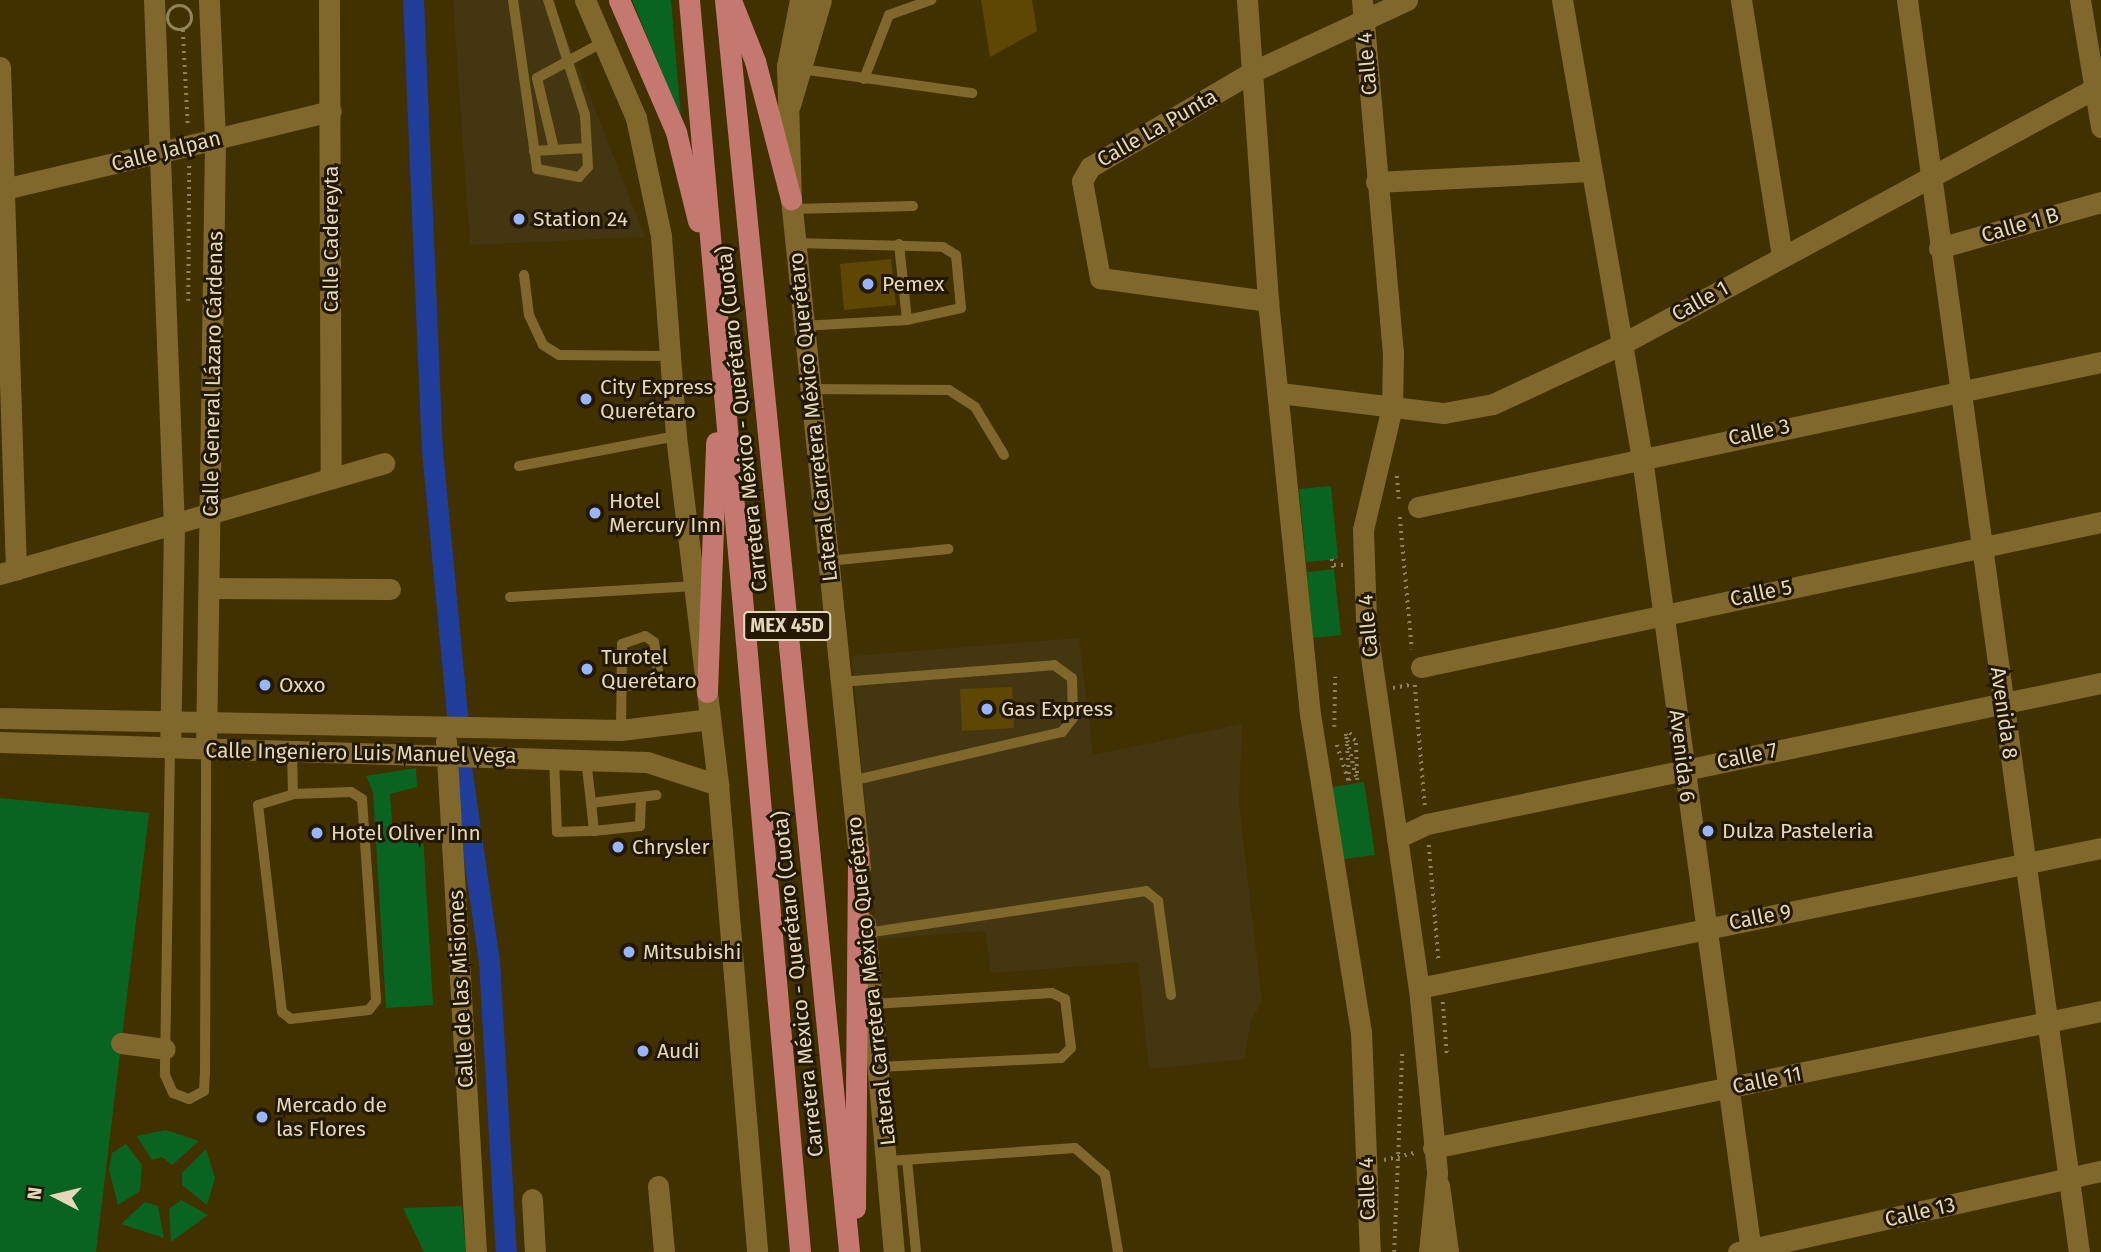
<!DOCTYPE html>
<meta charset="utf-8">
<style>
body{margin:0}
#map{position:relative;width:2101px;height:1252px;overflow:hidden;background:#413000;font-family:"Fira Sans",sans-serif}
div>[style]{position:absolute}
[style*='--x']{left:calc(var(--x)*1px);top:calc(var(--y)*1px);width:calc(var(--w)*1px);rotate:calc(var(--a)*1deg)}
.built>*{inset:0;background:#453612}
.green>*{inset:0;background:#0a6421}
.canal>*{height:21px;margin:-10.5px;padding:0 10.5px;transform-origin:10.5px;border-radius:10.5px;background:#213d9a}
.building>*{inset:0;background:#5e4702}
.path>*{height:3.5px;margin-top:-1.75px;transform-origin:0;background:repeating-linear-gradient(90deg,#91825a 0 2px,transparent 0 7px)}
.path>.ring{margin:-1.75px;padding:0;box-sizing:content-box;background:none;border:3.5px solid #91825a;border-radius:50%}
.lane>*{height:10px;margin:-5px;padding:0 5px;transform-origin:5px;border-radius:5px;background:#80682d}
.street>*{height:21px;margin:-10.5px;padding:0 10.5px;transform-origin:10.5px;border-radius:10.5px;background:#80682d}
.secondary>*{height:21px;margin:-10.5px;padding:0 10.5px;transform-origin:10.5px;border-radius:10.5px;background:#80682d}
.highway>*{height:21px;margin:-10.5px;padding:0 10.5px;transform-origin:10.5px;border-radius:10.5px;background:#c57870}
.dots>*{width:19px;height:19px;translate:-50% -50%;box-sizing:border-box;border:4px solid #231902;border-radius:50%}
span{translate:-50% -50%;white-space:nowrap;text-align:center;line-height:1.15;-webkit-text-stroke:6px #231902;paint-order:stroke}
.shield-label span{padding:2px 5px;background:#231902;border:2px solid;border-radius:5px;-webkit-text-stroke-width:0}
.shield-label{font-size:19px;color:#e5d8ba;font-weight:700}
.street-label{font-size:21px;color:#e5d8ba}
.poi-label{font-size:21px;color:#e5d8ba}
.left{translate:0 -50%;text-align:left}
.north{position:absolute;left:21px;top:1161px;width:70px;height:70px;-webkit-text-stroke:5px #231902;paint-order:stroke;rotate:277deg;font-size:19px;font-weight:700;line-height:28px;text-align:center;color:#e5d8ba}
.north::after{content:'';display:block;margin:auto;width:24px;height:32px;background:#e5d8ba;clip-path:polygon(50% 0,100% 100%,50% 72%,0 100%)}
</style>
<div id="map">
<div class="built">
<i style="clip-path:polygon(453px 0,552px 0,645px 237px,470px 245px)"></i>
<i style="clip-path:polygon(1079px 638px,1093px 755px,1242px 724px,1239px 804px,1262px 1002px,1251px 1019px,1244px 1059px,1149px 1069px,1138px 962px,991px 973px,985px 931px,877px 939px,852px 656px)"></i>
</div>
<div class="green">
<i style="clip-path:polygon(632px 0,671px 0,681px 118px)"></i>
<i style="clip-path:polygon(1331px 486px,1338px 559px,1306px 562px,1299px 489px)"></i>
<i style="clip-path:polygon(1334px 569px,1341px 635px,1313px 638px,1307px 572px)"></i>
<i style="clip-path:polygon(416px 768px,417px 787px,390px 794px,393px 834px,423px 834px,433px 1005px,386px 1008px,373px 792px,366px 776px)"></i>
<i style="clip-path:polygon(1364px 782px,1375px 855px,1337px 860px,1326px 788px)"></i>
<i style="clip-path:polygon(0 798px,149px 813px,96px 1252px,0 1252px)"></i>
<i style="clip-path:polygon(166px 1130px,199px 1141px,172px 1165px,162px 1157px,152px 1160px,137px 1136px)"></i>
<i style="clip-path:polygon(126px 1144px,142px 1165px,140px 1191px,118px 1205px,109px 1170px,112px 1153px)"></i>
<i style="clip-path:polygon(206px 1149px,215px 1178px,207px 1205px,182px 1185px,182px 1173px)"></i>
<i style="clip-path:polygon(181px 1200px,208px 1215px,171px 1242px,169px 1209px)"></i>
<i style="clip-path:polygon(145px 1202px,158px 1206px,164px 1238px,121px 1224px)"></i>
<i style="clip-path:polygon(462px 1206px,466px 1252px,424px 1252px,403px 1208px)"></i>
</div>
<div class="canal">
<i style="--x:413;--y:0;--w:450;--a:87.6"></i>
<i style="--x:432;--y:450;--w:267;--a:84.6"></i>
<i style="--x:461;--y:767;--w:196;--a:81.8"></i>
<i style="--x:489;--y:961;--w:291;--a:86.7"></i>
</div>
<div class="building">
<i style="clip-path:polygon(981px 0,1032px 0,1037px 31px,990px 57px)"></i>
<i style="clip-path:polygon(891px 259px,896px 305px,844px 310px,840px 264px)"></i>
<i style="clip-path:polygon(1012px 687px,1014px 728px,962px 731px,960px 689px)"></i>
</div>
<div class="path">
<i class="ring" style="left:168px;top:6px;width:20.5px;height:20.5px"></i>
<i style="--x:183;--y:30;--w:97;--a:87"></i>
<i style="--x:188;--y:301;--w:138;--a:-89.6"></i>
<i style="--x:1397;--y:476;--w:23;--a:85"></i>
<i style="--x:1400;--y:517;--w:133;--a:84.8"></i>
<i style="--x:1332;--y:559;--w:10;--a:79"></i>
<i style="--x:1334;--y:565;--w:10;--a:0"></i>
<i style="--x:1415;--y:685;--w:121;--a:85.3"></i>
<i style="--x:1393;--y:688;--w:20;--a:-11"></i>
<i style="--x:1334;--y:727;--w:50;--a:-88.9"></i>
<i style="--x:1350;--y:733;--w:11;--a:56"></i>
<i style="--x:1337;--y:745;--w:38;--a:72"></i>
<i style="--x:1349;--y:781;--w:47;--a:-93.7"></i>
<i style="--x:1346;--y:734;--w:47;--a:76.6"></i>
<i style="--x:1357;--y:780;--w:38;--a:-92"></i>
<i style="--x:1429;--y:845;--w:118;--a:85.2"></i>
<i style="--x:1443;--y:1002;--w:52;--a:85.6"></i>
<i style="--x:1384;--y:1160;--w:31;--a:-13"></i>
<i style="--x:1394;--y:1252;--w:199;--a:-87.7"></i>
</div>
<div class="lane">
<i style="--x:513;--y:0;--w:171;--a:81.9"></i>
<i style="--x:537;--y:169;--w:43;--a:10.8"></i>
<i style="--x:579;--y:177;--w:13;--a:-48"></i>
<i style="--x:588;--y:167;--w:52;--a:-93.3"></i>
<i style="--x:585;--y:115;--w:121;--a:-107.8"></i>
<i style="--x:801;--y:69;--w:173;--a:8"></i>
<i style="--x:864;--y:79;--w:69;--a:-68.7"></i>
<i style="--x:889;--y:15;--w:45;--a:-19.7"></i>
<i style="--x:554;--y:149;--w:73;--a:-103.5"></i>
<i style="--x:537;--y:78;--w:75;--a:-28.6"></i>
<i style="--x:534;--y:151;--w:53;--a:-3.2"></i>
<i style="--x:792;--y:209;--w:121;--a:-1.4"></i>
<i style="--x:795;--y:243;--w:148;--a:1.5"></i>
<i style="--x:943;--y:247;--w:15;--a:32"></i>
<i style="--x:956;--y:255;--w:53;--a:84.6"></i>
<i style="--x:961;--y:308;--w:55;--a:167.5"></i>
<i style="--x:907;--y:320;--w:105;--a:176.7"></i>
<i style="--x:899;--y:244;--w:76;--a:84"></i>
<i style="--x:524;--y:275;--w:40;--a:82.9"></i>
<i style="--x:529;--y:315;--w:33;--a:65"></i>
<i style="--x:543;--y:345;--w:19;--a:32"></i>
<i style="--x:559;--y:355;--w:111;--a:0.5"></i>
<i style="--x:810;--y:389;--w:139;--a:0.4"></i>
<i style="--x:949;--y:390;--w:31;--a:33"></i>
<i style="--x:975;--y:407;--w:56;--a:58.9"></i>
<i style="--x:519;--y:466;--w:160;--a:-10.8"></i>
<i style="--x:828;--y:561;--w:121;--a:-5.7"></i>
<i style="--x:510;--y:597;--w:185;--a:-3.4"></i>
<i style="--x:840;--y:682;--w:215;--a:-4.5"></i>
<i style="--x:1054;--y:665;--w:22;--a:36"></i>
<i style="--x:1072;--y:678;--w:40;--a:88.6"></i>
<i style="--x:1073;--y:718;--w:18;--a:128"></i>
<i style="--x:1062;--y:732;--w:217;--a:166.9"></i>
<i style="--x:621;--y:730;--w:86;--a:-89.3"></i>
<i style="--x:622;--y:644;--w:24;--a:-19"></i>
<i style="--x:645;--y:636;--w:11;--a:34"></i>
<i style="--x:654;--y:642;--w:37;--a:82"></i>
<i style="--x:659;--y:679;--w:36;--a:167"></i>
<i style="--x:170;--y:748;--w:327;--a:90.9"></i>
<i style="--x:165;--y:1075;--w:20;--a:66"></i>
<i style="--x:173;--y:1093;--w:17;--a:21"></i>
<i style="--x:189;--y:1099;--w:17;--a:-28"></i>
<i style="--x:204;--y:1091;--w:18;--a:-87"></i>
<i style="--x:205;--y:1073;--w:324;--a:-89.8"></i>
<i style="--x:292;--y:751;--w:43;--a:88.7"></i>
<i style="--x:554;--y:758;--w:74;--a:87.7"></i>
<i style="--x:557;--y:832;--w:37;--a:-2"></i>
<i style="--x:594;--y:831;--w:28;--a:-96"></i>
<i style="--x:586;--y:759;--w:44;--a:83.5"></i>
<i style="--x:591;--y:803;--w:66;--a:-6.9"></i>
<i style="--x:351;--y:792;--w:13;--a:32"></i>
<i style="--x:362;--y:799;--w:202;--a:86"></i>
<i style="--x:376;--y:1001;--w:11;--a:128"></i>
<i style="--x:369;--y:1010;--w:79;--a:173.4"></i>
<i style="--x:291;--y:1019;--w:11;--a:-142"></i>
<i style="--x:282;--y:1012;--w:208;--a:-96.6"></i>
<i style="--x:258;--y:805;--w:37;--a:-17"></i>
<i style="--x:293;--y:794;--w:58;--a:-2"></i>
<i style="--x:594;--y:831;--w:46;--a:-6.2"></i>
<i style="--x:640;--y:826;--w:26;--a:-88"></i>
<i style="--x:866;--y:933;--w:283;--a:-8.5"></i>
<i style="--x:1146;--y:891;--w:16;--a:40"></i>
<i style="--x:1158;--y:901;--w:95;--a:82.1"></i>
<i style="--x:873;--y:1004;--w:179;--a:-3.5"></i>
<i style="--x:1052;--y:993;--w:14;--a:25"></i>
<i style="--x:1065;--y:999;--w:49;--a:83"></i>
<i style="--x:1071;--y:1048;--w:14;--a:135"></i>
<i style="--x:1061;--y:1058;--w:182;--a:177.2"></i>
<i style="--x:907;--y:1160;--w:92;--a:84.4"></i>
<i style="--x:889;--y:1161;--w:186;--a:-4"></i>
<i style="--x:1075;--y:1148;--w:40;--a:41"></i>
<i style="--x:1105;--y:1174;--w:79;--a:80.5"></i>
</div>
<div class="street">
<i style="--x:329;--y:0;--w:478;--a:89.8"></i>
<i style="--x:1562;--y:0;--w:465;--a:80.1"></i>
<i style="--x:1642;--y:458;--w:801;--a:82.18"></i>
<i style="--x:1741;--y:0;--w:259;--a:80.9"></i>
<i style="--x:1907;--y:0;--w:1264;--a:82.18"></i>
<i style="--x:2080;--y:0;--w:129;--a:80.6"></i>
<i style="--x:0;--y:67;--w:503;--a:88.18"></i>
<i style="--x:1252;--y:72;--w:188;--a:149.6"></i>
<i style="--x:1090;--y:167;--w:16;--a:120"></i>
<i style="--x:1082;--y:181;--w:99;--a:79.5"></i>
<i style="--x:1100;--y:278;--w:170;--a:7.8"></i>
<i style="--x:790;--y:105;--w:109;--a:-73.6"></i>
<i style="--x:215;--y:139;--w:119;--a:-13.6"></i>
<i style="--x:1376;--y:182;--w:215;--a:-2.9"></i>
<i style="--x:1939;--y:248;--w:168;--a:-15.9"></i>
<i style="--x:1418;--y:507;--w:698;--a:-11.99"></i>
<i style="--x:0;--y:574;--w:400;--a:-16.1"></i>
<i style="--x:210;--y:588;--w:180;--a:0.3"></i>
<i style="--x:1421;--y:667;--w:695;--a:-12.04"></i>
<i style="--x:1397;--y:838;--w:33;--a:-25"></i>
<i style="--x:1427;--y:824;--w:689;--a:-11.82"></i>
<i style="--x:1419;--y:988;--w:696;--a:-11.6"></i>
<i style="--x:121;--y:1043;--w:44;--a:7.8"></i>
<i style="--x:1433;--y:1148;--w:682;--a:-11.59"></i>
<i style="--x:1439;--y:1185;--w:68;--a:82.3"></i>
<i style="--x:658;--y:1186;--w:66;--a:84.8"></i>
<i style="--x:532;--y:1199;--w:53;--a:86.8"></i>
<i style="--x:1738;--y:1252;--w:372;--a:-12.6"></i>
</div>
<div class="secondary">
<i style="--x:154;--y:0;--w:527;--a:87.83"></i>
<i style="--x:174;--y:527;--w:221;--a:91"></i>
<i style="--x:585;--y:0;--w:129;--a:66.6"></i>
<i style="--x:636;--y:118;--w:121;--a:78"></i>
<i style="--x:661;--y:236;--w:201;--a:85.7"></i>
<i style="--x:676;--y:436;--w:352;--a:83.1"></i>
<i style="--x:718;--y:785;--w:469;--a:85.2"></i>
<i style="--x:800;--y:0;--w:67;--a:101.1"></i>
<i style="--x:787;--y:66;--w:133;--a:88.3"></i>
<i style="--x:791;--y:199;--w:672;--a:84.1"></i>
<i style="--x:1247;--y:0;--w:302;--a:86"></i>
<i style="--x:1268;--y:301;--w:415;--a:84.2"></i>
<i style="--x:1310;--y:714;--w:322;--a:80.9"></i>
<i style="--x:1361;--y:1032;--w:220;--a:87.7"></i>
<i style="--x:1362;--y:0;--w:353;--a:85"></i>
<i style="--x:1393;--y:352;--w:55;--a:91"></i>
<i style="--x:1392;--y:407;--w:126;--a:103.3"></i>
<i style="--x:1363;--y:530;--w:92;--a:88.1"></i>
<i style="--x:1366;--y:622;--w:370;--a:81.8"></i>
<i style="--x:1419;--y:988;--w:186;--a:84.4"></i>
<i style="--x:1437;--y:1173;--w:79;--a:95.8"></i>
<i style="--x:1252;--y:72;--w:171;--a:-24.9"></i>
<i style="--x:0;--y:190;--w:221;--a:-13.3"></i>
<i style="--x:1280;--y:393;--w:165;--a:7"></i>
<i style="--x:1444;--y:413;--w:50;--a:-10.4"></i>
<i style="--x:1493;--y:404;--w:142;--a:-24.9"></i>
<i style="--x:1622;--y:344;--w:545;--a:-28.4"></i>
<i style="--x:0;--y:718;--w:621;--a:1.11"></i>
<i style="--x:621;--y:730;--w:90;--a:-7"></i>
<i style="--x:446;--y:741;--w:512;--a:86.64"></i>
<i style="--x:0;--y:742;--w:647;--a:1.77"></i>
<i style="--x:647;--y:762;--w:75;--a:17.9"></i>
<i style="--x:206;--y:749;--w:610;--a:-89.15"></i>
<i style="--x:215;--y:139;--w:139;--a:-92.5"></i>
<i style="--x:865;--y:923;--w:330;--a:85"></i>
</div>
<div class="highway">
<i style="--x:619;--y:0;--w:144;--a:66.6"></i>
<i style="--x:676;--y:132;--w:92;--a:76.1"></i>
<i style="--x:689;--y:0;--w:1257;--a:84.93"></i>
<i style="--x:725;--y:0;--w:1258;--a:84.34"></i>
<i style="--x:732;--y:3;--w:62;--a:68.4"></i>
<i style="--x:755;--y:61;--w:143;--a:75.4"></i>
<i style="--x:707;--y:692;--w:250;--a:-87.9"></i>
<i style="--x:855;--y:1208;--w:358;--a:-89.5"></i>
</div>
<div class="dots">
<i style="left:519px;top:219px;background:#97b6fd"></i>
<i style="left:868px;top:284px;background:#97b6fd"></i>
<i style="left:586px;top:399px;background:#97b6fd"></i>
<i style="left:595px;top:513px;background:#97b6fd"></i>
<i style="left:587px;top:669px;background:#97b6fd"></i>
<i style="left:265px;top:685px;background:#97b6fd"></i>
<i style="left:987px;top:709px;background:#97b6fd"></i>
<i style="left:1708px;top:831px;background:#97b6fd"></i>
<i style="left:317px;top:833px;background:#97b6fd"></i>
<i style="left:618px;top:847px;background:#97b6fd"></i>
<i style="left:629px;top:952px;background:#97b6fd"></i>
<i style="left:643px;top:1051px;background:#97b6fd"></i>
<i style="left:262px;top:1117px;background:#97b6fd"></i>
</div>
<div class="shield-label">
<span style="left:787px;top:626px">MEX 45D</span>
</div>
<div class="street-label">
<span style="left:1367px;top:64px;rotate:-95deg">Calle 4</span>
<span style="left:1157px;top:128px;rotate:-30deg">Calle La Punta</span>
<span style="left:166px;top:151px;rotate:-14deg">Calle Jalpan</span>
<span style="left:2020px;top:225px;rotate:-16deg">Calle 1 B</span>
<span style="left:331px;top:239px;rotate:-90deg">Calle Cadereyta</span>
<span style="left:1700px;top:301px;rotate:-29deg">Calle 1</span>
<span style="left:213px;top:374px;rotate:-89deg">Calle General Lázaro Cárdenas</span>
<span style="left:813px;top:417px;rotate:-96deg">Lateral Carretera México Querétaro</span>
<span style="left:742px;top:419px;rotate:-96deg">Carretera México - Querétaro (Cuota)</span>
<span style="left:1759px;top:432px;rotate:-12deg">Calle 3</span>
<span style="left:1761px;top:593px;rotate:-12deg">Calle 5</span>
<span style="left:1368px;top:626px;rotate:-95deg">Calle 4</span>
<span style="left:2004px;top:713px;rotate:82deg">Avenida 8</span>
<span style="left:361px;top:753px;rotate:1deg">Calle Ingeniero Luis Manuel Vega</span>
<span style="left:1682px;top:756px;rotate:83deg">Avenida 6</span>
<span style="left:1747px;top:756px;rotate:-12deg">Calle 7</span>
<span style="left:1760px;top:917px;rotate:-11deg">Calle 9</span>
<span style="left:871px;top:981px;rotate:-96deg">Lateral Carretera México Querétaro</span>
<span style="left:798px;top:984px;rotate:-96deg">Carretera México - Querétaro (Cuota)</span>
<span style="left:461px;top:989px;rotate:-93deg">Calle de las Misiones</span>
<span style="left:1767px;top:1080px;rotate:-11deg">Calle 11</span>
<span style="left:1367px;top:1189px;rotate:-92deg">Calle 4</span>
<span style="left:1920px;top:1212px;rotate:-13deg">Calle 13</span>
</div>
<div class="poi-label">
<span class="left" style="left:533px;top:219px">Station 24</span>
<span class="left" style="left:882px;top:284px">Pemex</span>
<span class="left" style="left:600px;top:399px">City Express<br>Querétaro</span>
<span class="left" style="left:609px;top:513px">Hotel<br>Mercury Inn</span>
<span class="left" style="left:601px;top:669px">Turotel<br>Querétaro</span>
<span class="left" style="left:279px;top:685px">Oxxo</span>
<span class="left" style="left:1001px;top:709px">Gas Express</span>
<span class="left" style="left:1722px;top:831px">Dulza Pasteleria</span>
<span class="left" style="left:331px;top:833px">Hotel Oliver Inn</span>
<span class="left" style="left:632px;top:847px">Chrysler</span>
<span class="left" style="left:643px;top:952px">Mitsubishi</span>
<span class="left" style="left:657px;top:1051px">Audi</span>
<span class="left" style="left:276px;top:1117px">Mercado de<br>las Flores</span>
</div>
<div class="north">N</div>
</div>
